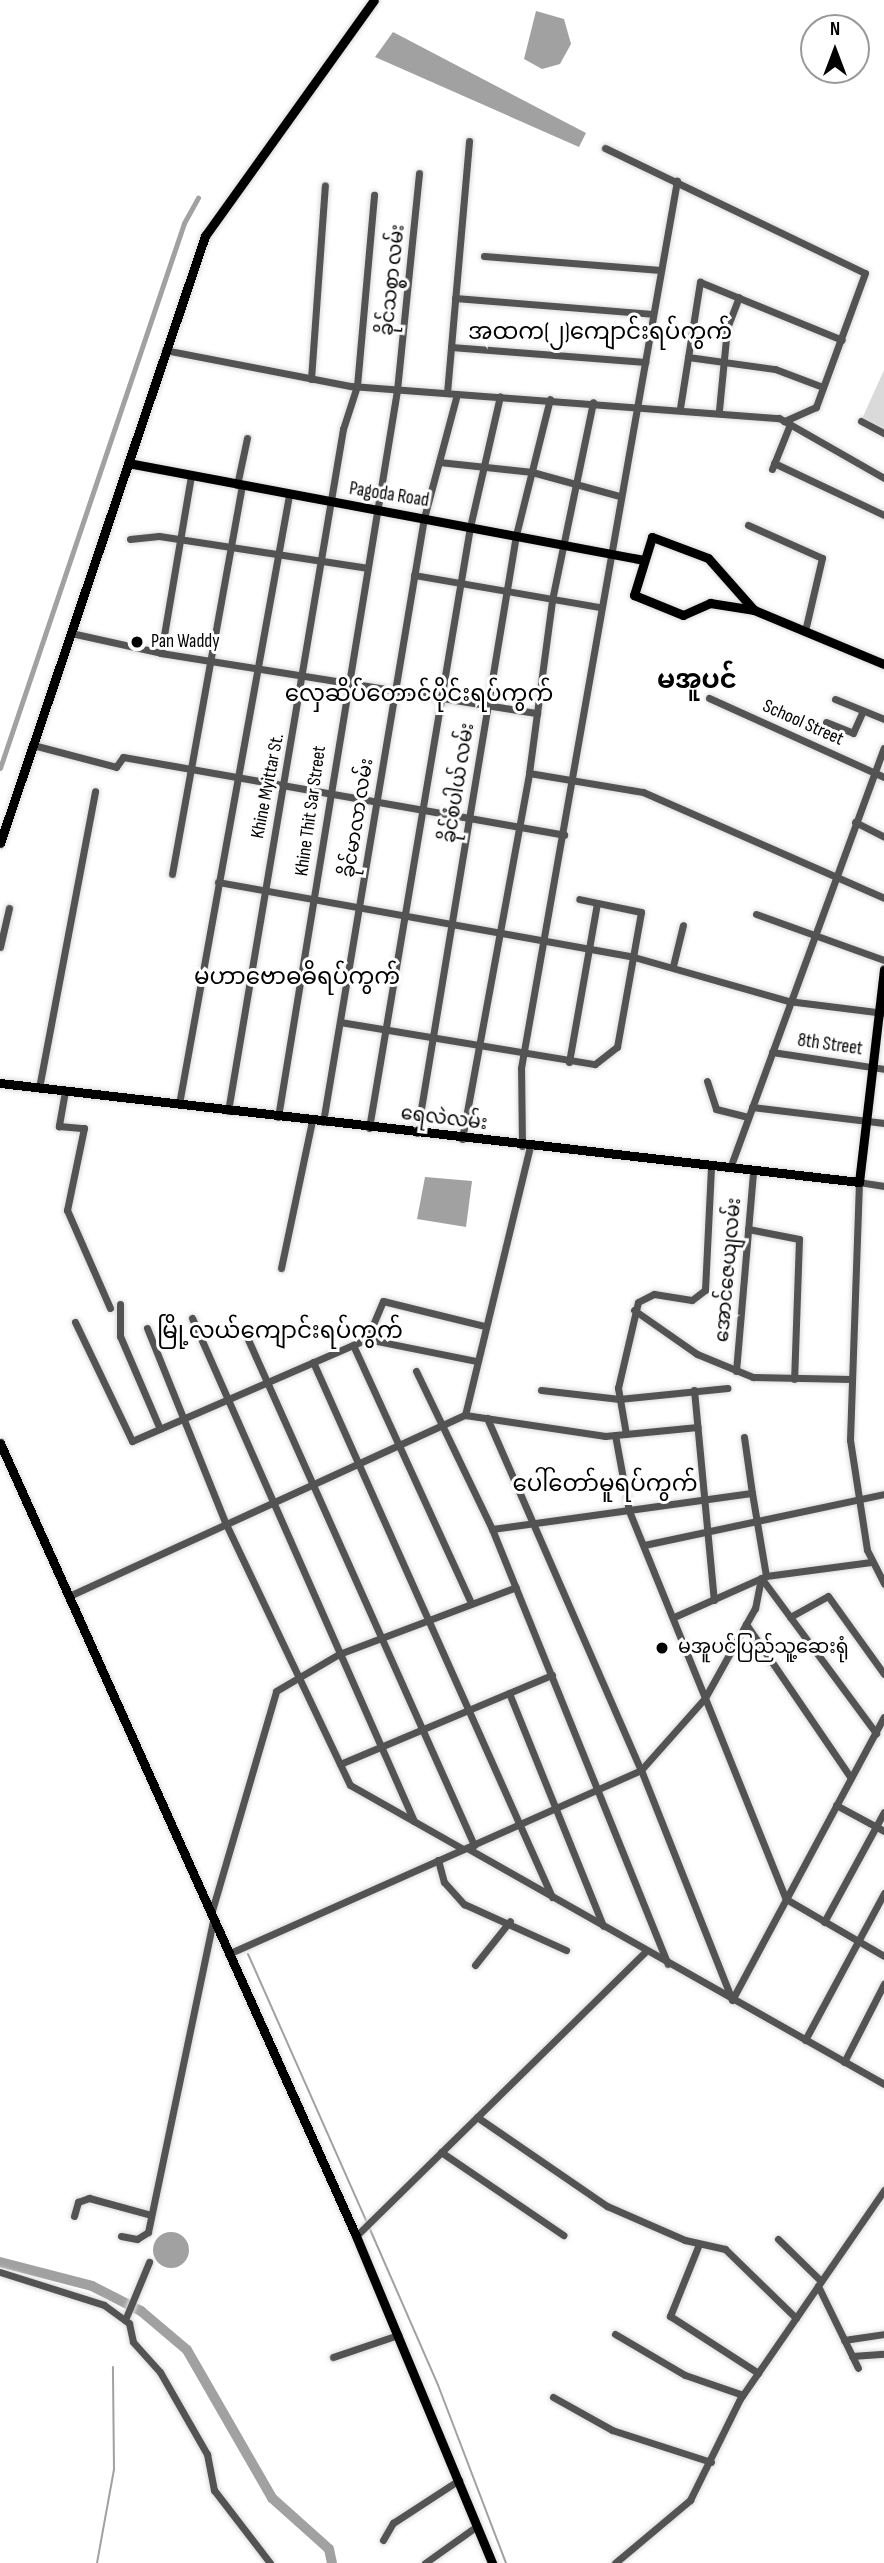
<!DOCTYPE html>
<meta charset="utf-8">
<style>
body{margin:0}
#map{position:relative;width:884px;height:2563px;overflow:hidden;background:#fff;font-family:"Sofia Sans Condensed","Noto Sans Myanmar",sans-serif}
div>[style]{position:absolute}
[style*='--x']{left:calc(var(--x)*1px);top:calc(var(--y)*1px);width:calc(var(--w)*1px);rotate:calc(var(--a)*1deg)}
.green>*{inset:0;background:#dadada}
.water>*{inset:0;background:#a1a1a1}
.round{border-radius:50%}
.stream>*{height:2px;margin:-1px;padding:0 1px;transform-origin:1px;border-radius:1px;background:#a1a1a1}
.canal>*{height:5px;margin:-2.5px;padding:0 2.5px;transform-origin:2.5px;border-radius:2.5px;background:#a1a1a1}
.river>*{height:10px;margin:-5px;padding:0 5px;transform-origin:5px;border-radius:5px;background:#a1a1a1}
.roads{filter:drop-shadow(0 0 2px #dbdbdb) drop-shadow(0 0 2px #dbdbdb)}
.minor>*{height:7px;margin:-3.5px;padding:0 3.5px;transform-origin:3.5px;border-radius:3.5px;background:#535353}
.major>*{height:9px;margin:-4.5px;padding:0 4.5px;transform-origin:4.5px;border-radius:4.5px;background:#000}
.dots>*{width:19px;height:19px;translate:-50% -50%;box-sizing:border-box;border:4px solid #fff;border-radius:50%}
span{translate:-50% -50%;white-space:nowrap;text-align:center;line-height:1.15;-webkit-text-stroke:6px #fff;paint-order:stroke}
.street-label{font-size:19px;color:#000}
.poi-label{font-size:19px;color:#000}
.left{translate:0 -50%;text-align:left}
.quarter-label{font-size:23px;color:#000}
.district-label{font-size:26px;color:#000;font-weight:700}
.north{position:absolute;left:800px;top:14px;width:70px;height:70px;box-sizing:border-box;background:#fff;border:2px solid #999;border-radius:50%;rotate:0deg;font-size:19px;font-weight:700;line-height:28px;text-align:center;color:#000}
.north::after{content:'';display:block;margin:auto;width:24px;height:32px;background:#000;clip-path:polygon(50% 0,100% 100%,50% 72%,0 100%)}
</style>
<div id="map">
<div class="green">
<i style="clip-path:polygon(884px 370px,884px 432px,861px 421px)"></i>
</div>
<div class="water">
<i style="clip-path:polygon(536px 11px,564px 19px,571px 44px,560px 64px,542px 69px,524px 59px)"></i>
<i style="clip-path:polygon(393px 32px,586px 133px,579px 147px,375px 57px)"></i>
<i style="clip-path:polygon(425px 1177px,472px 1181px,466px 1227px,417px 1219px)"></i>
<i class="round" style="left:153px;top:2232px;width:36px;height:36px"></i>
</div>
<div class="stream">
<i style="--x:248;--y:1954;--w:293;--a:66.1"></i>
<i style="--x:369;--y:2227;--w:172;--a:66.4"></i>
<i style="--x:438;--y:2385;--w:191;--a:69.1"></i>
<i style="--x:97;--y:2563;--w:96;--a:-79.7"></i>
<i style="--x:114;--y:2469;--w:102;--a:-90.6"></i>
</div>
<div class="canal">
<i style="--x:0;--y:768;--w:575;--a:-71.34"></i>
<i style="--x:184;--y:223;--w:29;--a:-61"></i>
</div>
<div class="river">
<i style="--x:0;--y:2262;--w:95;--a:14.6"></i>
<i style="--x:92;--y:2286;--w:55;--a:27"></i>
<i style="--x:141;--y:2311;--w:60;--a:40.3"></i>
<i style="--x:187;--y:2350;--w:171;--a:60.1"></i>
<i style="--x:272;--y:2498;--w:76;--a:41.8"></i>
<i style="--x:329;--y:2549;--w:14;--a:78"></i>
</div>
<div class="roads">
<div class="minor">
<i style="--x:605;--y:148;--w:288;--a:25.7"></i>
<i style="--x:865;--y:273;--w:143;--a:110.1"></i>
<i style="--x:816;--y:407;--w:35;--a:156"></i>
<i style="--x:484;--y:256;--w:177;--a:4.5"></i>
<i style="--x:455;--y:298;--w:198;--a:4.6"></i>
<i style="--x:451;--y:347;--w:195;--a:4.4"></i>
<i style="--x:165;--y:350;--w:189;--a:11"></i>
<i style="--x:351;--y:386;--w:429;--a:4.3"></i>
<i style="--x:779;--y:418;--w:121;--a:29.7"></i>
<i style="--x:688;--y:357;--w:88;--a:7.9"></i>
<i style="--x:775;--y:369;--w:51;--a:20.6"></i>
<i style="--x:311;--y:379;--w:194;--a:-85.9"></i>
<i style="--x:447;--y:393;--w:253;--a:-85"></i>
<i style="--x:680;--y:408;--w:128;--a:-81"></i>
<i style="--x:700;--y:282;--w:153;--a:22.2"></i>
<i style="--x:719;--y:410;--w:82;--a:-84.4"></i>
<i style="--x:727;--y:328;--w:33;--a:-69"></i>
<i style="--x:861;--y:421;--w:26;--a:28"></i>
<i style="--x:439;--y:462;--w:94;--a:6.1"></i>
<i style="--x:532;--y:472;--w:91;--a:15.3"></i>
<i style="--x:774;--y:463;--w:122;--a:25.3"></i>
<i style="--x:772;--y:469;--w:48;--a:-68.2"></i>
<i style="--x:237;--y:485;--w:48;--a:-78"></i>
<i style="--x:748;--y:525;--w:81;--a:24"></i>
<i style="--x:822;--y:558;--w:75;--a:103.1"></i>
<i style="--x:130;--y:539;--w:29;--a:-6"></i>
<i style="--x:159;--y:536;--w:210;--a:8.7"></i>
<i style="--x:414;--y:575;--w:188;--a:9.8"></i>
<i style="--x:71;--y:633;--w:92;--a:12.5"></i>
<i style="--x:161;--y:653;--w:381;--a:9.1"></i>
<i style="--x:161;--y:653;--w:180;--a:-80.4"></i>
<i style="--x:709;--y:698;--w:192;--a:24.3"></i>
<i style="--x:835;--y:699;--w:53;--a:22.2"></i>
<i style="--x:826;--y:722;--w:29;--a:22"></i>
<i style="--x:853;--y:733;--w:24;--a:-66"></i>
<i style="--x:33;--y:745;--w:86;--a:14.8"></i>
<i style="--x:116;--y:767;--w:12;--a:-55"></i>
<i style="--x:123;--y:757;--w:448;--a:10"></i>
<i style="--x:529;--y:773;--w:116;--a:9.5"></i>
<i style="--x:643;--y:792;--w:263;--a:23.7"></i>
<i style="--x:855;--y:822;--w:33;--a:27"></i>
<i style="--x:172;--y:874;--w:394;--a:-79.8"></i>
<i style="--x:218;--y:882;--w:423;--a:10.2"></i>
<i style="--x:634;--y:957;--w:160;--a:15.9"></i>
<i style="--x:788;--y:1001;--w:97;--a:7.1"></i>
<i style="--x:756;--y:914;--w:136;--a:19.8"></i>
<i style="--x:0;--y:947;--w:40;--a:-77"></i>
<i style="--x:673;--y:966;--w:42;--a:-76.3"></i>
<i style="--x:340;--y:1022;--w:258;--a:9.4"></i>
<i style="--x:595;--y:1064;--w:28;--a:-38"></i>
<i style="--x:617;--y:1047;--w:137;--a:-79.9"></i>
<i style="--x:641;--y:912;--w:63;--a:-168.2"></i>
<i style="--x:772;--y:1052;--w:113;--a:8.6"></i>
<i style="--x:569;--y:1062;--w:161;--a:-80"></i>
<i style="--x:707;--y:1081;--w:29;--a:72"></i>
<i style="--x:716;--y:1109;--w:33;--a:14"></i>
<i style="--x:39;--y:1088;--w:302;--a:-79.3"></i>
<i style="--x:65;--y:1091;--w:36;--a:100"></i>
<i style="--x:59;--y:1126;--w:25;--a:5"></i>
<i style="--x:84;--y:1128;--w:84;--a:101.7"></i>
<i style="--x:67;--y:1210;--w:107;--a:66.3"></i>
<i style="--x:179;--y:1104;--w:619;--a:-79.76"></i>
<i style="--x:752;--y:1107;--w:133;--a:6.9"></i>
<i style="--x:228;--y:1111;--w:692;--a:-80.43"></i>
<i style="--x:343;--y:429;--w:45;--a:-72"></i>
<i style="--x:357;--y:386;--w:192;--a:-84.9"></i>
<i style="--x:278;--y:1117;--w:737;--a:-80.7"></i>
<i style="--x:397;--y:390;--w:218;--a:-84.2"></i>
<i style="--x:323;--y:1122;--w:612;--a:-80.51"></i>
<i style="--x:424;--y:518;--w:128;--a:-75.1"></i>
<i style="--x:369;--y:1128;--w:609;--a:-80.46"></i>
<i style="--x:470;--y:527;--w:134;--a:-77.1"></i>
<i style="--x:417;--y:1133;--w:606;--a:-80.6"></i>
<i style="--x:516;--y:535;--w:140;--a:-76"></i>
<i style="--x:462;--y:1139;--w:372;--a:-79.6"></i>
<i style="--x:529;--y:773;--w:175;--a:-82.4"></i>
<i style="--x:552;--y:600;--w:202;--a:-78.3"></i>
<i style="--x:522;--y:1146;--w:78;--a:-90.7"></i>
<i style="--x:521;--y:1068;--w:901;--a:-80.03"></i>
<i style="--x:730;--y:1168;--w:447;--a:-69.9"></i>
<i style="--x:884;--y:1186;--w:25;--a:-171"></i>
<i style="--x:859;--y:1182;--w:258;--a:92"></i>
<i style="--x:850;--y:1440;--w:111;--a:81.2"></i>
<i style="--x:867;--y:1550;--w:38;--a:63"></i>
<i style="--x:748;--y:1229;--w:52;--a:11.1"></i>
<i style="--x:799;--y:1239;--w:140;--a:92"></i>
<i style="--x:281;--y:1268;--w:150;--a:-78.1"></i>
<i style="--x:120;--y:1304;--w:32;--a:90"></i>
<i style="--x:120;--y:1336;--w:101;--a:66.7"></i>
<i style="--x:634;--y:1310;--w:77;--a:34.9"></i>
<i style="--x:697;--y:1354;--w:61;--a:22.3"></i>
<i style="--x:753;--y:1377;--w:98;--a:1.2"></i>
<i style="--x:192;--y:1318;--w:550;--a:66.19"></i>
<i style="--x:75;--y:1322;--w:132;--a:64.4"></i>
<i style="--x:132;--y:1441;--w:256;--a:-23.5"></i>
<i style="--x:367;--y:1339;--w:111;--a:11.4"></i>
<i style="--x:147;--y:1328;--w:209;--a:68.1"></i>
<i style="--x:225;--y:1522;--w:291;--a:64.6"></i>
<i style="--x:350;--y:1785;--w:130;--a:29.5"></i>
<i style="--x:246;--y:1335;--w:559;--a:65.91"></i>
<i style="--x:367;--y:1339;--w:41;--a:-67.2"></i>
<i style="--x:383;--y:1301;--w:105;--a:13.8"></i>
<i style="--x:353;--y:1345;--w:284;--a:65.4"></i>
<i style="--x:313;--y:1362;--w:586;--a:65.93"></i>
<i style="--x:416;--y:1371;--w:175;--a:64.3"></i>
<i style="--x:492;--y:1529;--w:469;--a:68"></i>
<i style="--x:736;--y:1371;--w:201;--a:-85.1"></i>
<i style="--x:541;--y:1390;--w:79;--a:6.6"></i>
<i style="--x:619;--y:1399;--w:109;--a:-5.8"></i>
<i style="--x:694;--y:1390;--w:211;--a:84.6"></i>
<i style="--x:465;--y:1415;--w:276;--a:-76.4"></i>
<i style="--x:487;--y:1418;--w:384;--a:66.4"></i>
<i style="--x:641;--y:1770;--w:247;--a:68.4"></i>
<i style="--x:732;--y:2000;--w:321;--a:-61.8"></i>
<i style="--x:626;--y:1434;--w:47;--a:-99.9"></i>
<i style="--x:618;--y:1388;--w:88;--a:-76.9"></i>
<i style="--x:638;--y:1302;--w:18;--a:-27"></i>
<i style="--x:654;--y:1294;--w:38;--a:9"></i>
<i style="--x:692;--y:1300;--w:16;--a:-38"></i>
<i style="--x:705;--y:1290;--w:123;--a:-87.2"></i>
<i style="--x:744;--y:1437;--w:57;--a:81.9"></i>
<i style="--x:492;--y:1529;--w:262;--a:-7.9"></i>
<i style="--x:752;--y:1493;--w:84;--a:80.4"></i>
<i style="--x:644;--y:1545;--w:245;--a:-12"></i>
<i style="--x:761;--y:1578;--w:31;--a:101"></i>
<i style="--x:755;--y:1608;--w:103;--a:119.1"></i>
<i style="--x:705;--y:1698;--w:217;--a:68.1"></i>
<i style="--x:786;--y:1899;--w:113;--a:30.2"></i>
<i style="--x:762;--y:1579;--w:192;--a:53.5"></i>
<i style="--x:69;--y:1596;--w:435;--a:-24.6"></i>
<i style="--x:465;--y:1415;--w:142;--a:8.5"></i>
<i style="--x:605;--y:1436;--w:93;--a:-5.5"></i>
<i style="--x:674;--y:1617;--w:101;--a:-24"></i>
<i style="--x:766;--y:1576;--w:106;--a:-7.6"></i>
<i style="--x:790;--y:1617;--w:43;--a:-28.9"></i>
<i style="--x:828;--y:1596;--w:96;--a:54.3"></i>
<i style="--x:746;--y:1624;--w:186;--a:55.7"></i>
<i style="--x:509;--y:1693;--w:251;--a:68"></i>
<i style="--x:340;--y:1764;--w:230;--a:-22.8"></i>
<i style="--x:836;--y:1805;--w:55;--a:28.4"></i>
<i style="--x:467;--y:1848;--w:479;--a:29.5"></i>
<i style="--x:438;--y:1860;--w:23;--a:75"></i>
<i style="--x:444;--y:1882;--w:30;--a:48"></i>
<i style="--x:464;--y:1904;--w:112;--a:24.3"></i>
<i style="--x:211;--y:1914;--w:232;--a:-73.7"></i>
<i style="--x:276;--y:1691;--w:73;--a:-30.4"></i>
<i style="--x:339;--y:1654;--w:189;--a:-20.7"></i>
<i style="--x:824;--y:1922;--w:125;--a:-61.4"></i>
<i style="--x:228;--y:1954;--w:452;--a:-24"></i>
<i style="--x:641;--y:1770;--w:96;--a:-48.4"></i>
<i style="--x:705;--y:1698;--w:202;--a:-112.1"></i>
<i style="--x:629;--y:1511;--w:77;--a:-100.4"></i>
<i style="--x:475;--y:1965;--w:56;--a:-51.5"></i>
<i style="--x:805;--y:2040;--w:167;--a:-61.7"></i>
<i style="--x:844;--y:2062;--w:88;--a:-62.9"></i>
<i style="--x:477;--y:2117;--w:158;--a:34.4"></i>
<i style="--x:607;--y:2206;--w:85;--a:23.6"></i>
<i style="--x:685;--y:2240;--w:41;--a:12.7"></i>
<i style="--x:725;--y:2249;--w:99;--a:44.2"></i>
<i style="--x:441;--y:2152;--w:148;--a:34.2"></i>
<i style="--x:74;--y:2216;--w:15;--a:-74"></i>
<i style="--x:78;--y:2202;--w:12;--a:-20"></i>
<i style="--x:89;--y:2198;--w:64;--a:15.3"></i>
<i style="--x:121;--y:2236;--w:16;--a:11"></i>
<i style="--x:137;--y:2239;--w:13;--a:-32"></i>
<i style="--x:148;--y:2232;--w:319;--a:-78.2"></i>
<i style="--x:356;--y:2236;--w:407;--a:-44.5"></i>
<i style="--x:778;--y:2239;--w:60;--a:44.3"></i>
<i style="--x:699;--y:2244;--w:78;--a:111.9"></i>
<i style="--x:670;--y:2316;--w:105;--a:32.9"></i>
<i style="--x:0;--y:2272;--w:109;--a:17.6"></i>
<i style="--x:104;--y:2305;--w:31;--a:36"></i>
<i style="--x:129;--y:2323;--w:19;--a:78"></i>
<i style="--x:133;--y:2342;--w:40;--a:48"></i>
<i style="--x:160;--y:2372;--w:95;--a:60.2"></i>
<i style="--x:207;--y:2454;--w:37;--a:79"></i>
<i style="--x:214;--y:2490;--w:92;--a:52.5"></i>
<i style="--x:818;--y:2286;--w:91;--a:64"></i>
<i style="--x:125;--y:2320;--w:63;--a:-67.5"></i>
<i style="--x:615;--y:2334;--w:81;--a:30.4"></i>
<i style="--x:685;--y:2375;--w:61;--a:19"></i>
<i style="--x:844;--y:2340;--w:40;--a:-8.5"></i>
<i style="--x:852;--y:2356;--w:32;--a:-4"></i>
<i style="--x:333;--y:2357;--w:69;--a:-18.7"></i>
<i style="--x:553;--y:2397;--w:68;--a:29.2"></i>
<i style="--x:612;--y:2430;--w:104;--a:17.9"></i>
<i style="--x:383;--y:2540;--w:20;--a:-60"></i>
<i style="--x:393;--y:2523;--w:79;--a:-33.1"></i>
<i style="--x:425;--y:2563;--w:64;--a:-35.4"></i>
<i style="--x:615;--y:2563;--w:98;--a:-40"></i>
<i style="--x:690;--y:2500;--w:113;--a:-63.7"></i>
<i style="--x:740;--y:2399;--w:254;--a:-55.4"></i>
</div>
<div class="major">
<i style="--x:128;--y:463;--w:525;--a:10.65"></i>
<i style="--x:754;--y:610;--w:69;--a:-131.5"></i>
<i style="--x:708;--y:558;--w:60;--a:-159.4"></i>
<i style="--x:652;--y:537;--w:61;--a:107.2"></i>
<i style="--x:634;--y:595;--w:53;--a:22.2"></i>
<i style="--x:683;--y:615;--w:30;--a:-24"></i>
<i style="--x:710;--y:603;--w:45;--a:9"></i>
<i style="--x:754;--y:610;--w:141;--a:22.6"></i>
<i style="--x:0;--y:843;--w:641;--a:-71.34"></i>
<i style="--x:205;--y:236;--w:290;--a:-54.4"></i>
<i style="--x:0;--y:1083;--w:865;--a:6.57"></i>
<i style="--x:859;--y:1182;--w:214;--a:-83.3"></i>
<i style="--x:0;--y:1443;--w:869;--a:65.82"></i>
<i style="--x:356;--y:2236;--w:354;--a:67.4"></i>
</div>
</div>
<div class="dots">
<i style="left:137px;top:642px;background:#000"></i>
<i style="left:662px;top:1648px;background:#000"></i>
</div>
<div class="street-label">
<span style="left:393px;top:280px;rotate:-84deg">ခိုင်သစ္စာ လမ်း</span>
<span style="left:389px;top:495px;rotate:9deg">Pagoda Road</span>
<span style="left:803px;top:723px;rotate:24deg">School Street</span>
<span style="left:459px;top:783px;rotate:-81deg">ခိုင်စံပါယ် လမ်း</span>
<span style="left:268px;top:786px;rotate:-79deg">Khine Myittar St.</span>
<span style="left:311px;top:811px;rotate:-82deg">Khine Thit Sar Street</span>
<span style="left:358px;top:818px;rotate:-81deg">ခိုင်မာလာ လမ်း</span>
<span style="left:830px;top:1045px;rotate:8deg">8th Street</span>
<span style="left:444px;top:1119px;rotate:7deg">ရေလဲလမ်း</span>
<span style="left:729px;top:1270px;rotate:-85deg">အောင်ဇေယျလမ်း</span>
</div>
<div class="poi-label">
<span class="left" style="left:151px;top:642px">Pan Waddy</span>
<span class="left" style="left:678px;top:1648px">မအူပင်ပြည်သူ့ဆေးရုံ</span>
</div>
<div class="quarter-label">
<span style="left:600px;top:332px">အထက(၂)ကျောင်းရပ်ကွက်</span>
<span style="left:419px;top:694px">လှေဆိပ်တောင်ပိုင်းရပ်ကွက်</span>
<span style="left:297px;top:977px">မဟာဗောဓဓိရပ်ကွက်</span>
<span style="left:280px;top:1331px">မြို့လယ်ကျောင်းရပ်ကွက်</span>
<span style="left:605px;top:1484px">ပေါ်တော်မူရပ်ကွက်</span>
</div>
<div class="district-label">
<span style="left:697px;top:681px">မအူပင်</span>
</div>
<div class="north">N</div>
</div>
